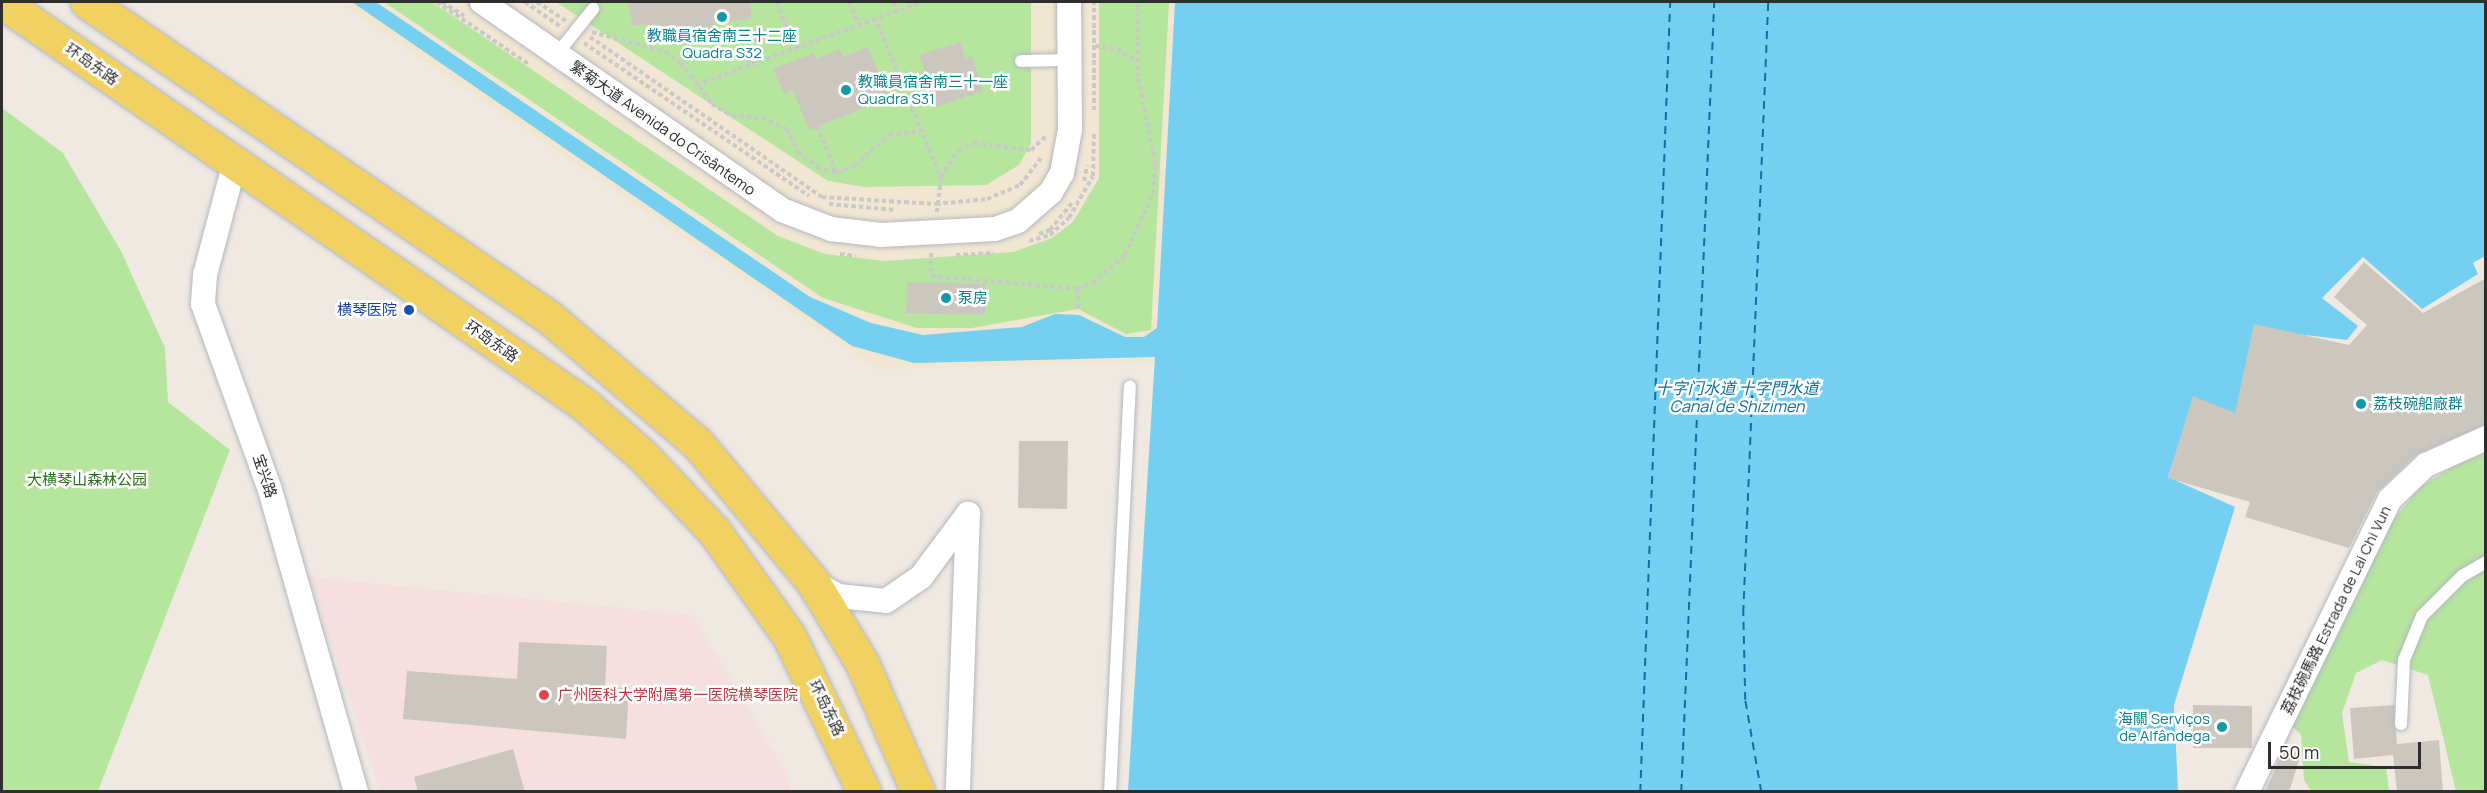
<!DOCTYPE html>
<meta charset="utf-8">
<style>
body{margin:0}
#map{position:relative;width:2487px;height:793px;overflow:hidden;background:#efe9e1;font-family:Manrope,"Noto Sans SC",sans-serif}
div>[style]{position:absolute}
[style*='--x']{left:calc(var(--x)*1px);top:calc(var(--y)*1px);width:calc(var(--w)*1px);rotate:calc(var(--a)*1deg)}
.education>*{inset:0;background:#f0e6d1}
.medical>*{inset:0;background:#f5dfe0}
.green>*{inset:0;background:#b6e59e}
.water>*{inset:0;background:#75cff0}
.ferry>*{height:1.5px;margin-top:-0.75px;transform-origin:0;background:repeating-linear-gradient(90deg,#0d6fa3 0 8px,transparent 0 14px)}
.building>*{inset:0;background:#cbc7bf}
.path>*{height:4px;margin-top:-2px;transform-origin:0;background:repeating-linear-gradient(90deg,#c9c9c9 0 4.5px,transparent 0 7.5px)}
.roads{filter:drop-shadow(0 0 2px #b4b7c1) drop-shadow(0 0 2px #b4b7c1)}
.lane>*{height:12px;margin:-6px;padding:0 6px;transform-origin:6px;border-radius:6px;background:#fff}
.street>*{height:24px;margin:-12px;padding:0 12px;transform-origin:12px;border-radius:12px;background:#fff}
.primary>*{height:33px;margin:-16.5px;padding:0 16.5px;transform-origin:16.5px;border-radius:16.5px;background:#f2d163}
.dots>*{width:16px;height:16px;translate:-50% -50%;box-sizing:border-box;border:3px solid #fff;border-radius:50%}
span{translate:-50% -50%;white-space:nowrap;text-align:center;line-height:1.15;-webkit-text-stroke:5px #fff;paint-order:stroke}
.culture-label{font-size:15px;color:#0d838f}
.left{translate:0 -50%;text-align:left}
.right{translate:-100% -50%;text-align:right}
.street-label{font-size:15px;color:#2e2e2e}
.transit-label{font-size:15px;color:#164399}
.park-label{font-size:15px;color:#2c6e1b}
.health-label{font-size:15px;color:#be3a42}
.water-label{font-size:16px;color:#0d6fa3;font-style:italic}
.frame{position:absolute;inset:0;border:3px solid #2e2e2e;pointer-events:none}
.scale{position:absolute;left:2268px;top:742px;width:153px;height:27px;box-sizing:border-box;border:3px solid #2e2e2e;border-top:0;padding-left:8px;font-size:18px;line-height:21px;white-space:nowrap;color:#2e2e2e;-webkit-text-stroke:4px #fff;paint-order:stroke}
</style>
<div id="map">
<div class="education">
<i style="clip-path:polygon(338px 2px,1175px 2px,1155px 362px,876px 369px)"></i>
</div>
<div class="medical">
<i style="clip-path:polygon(309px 577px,693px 615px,787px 774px,791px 791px,380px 791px)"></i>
</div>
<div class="green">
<i style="clip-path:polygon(384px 2px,432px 2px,778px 236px,825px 254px,885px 261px,1013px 252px,1052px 238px,1073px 222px,1099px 178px,1099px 2px,1169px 2px,1151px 330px,1126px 334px,1078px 309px,972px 328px,917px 328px,823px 298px)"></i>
<i style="clip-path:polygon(556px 2px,1031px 2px,1031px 143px,1019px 165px,986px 185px,865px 187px,828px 181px)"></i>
<i style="clip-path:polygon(2px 108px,63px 153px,121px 251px,165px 348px,168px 402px,230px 450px,98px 791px,2px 791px)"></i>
<i style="clip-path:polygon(2485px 454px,2485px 791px,2456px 791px,2428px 675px,2382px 660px,2356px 673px,2342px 713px,2349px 762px,2386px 767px,2389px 791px,2311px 791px,2304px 780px,2301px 734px,2291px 726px,2391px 523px,2420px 487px,2455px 465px)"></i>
</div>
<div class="water">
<i style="clip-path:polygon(352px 2px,376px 2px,810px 297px,871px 323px,923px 335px,1022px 327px,1055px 314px,1079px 315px,1125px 337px,1144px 337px,1157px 328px,1175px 2px,2485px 2px,2485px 256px,2473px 263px,2478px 274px,2422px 309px,2363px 257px,2322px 298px,2358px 326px,2347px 340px,2255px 329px,2295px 433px,2193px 402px,2168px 477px,2235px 507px,2174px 705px,2178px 791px,1128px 791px,1155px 357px,914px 363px,852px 346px)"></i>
</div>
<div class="ferry">
<i style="--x:1640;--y:792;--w:791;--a:-87.83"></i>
<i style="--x:1681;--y:792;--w:791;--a:-87.61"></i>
<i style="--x:1761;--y:792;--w:93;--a:-99.9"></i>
<i style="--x:1745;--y:700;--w:87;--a:-91.3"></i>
<i style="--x:1743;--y:613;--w:612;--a:-87.66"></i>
</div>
<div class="building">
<i style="clip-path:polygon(628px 2px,751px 2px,751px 19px,715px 23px,711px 32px,666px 32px,662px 25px,632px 25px)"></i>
<i style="clip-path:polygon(960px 42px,965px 58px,972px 56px,983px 91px,936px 107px,919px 55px)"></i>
<i style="clip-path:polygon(868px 47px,889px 98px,809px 130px,793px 91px,784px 94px,773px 69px,814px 53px,816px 59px,840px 49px,843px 57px)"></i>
<i style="clip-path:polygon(2364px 262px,2423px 313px,2486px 278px,2486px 424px,2416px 455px,2377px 492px,2349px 548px,2245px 517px,2250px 502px,2168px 478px,2193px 396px,2235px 413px,2254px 324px,2349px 345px,2367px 325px,2334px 297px)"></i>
<i style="clip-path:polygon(907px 282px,986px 284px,985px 315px,906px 313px)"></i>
<i style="clip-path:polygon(1019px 441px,1068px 441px,1067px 509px,1018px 508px)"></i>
<i style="clip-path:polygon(519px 642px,607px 646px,605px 687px,629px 688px,626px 739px,403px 719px,407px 671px,517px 679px)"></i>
<i style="clip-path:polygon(2193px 705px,2252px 706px,2252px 748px,2193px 748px)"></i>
<i style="clip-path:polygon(2394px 705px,2397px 744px,2439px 740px,2443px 792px,2397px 792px,2393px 755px,2354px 759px,2350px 708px)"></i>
<i style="clip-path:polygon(513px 749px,525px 792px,418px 792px,414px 777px)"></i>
<i style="clip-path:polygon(2284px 749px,2301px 754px,2289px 792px,2265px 792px)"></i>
</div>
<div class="path">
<i style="--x:437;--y:2;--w:112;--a:34.1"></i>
<i style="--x:442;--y:2;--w:26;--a:32"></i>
<i style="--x:525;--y:2;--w:44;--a:34.8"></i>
<i style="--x:537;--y:2;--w:35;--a:33"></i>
<i style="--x:777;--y:2;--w:46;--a:69.6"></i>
<i style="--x:849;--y:2;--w:23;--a:67"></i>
<i style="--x:893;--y:2;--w:9;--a:63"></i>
<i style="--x:875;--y:17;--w:174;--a:67.7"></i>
<i style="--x:941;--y:178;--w:35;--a:97"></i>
<i style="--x:737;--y:23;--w:45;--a:73.2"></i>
<i style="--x:592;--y:32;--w:76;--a:15.3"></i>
<i style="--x:665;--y:52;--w:19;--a:35"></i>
<i style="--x:681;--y:63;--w:51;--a:52.9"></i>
<i style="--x:712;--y:104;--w:23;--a:31"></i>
<i style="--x:732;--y:116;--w:30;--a:4"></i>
<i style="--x:762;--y:118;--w:27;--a:24"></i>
<i style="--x:787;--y:129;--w:25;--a:64"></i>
<i style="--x:798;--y:152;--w:24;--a:38"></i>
<i style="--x:817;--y:167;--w:21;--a:17"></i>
<i style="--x:837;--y:173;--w:18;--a:-22"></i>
<i style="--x:854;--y:166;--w:47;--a:-41.5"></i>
<i style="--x:889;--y:135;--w:31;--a:-7"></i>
<i style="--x:590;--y:37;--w:282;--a:34.6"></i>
<i style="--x:822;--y:197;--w:114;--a:3.5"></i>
<i style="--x:936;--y:204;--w:51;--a:-5.6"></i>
<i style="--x:987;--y:199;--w:36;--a:-23"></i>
<i style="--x:1020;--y:185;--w:34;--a:-52"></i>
<i style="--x:584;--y:43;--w:272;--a:34.2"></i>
<i style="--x:1095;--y:46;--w:22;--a:8"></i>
<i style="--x:1117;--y:49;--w:22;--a:32"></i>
<i style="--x:696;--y:85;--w:240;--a:-20.2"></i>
<i style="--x:1094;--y:110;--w:108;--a:-90"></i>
<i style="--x:817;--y:126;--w:50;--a:67.6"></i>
<i style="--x:941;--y:177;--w:31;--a:-57"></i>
<i style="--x:958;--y:151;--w:18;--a:-27"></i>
<i style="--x:974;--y:143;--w:57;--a:7"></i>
<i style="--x:1031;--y:150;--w:21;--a:-43"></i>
<i style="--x:1084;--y:181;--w:16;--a:-79"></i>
<i style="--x:829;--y:204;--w:67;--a:5.1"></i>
<i style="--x:1039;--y:234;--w:12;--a:-20"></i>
<i style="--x:1050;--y:230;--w:35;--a:-51"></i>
<i style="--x:1029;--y:241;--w:22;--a:-16"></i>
<i style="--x:1050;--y:235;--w:25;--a:-42"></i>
<i style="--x:1069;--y:218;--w:48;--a:-60.3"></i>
<i style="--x:1093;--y:176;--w:44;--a:-88.7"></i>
<i style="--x:931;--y:253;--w:23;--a:90"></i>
<i style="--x:931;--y:276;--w:147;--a:5.1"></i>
<i style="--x:1077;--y:289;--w:17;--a:-21"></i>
<i style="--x:1093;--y:283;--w:43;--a:-41.2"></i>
<i style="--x:1125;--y:255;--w:68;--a:-65.7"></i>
<i style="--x:1153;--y:193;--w:29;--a:-86"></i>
<i style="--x:1155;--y:164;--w:89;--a:-101.1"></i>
<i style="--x:1138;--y:77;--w:75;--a:-90.8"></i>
<i style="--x:840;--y:254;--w:16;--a:7"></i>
<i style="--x:956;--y:255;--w:38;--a:-3"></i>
<i style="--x:1077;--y:289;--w:20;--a:87"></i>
</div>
<div class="roads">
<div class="lane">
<i style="--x:557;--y:54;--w:58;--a:-51.3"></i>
<i style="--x:1021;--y:61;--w:49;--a:-1.2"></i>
<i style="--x:2401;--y:724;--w:64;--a:-87.3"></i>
<i style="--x:2404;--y:660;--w:48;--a:-67.8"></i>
<i style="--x:2422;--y:616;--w:57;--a:-45"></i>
<i style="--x:2462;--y:576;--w:28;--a:-30"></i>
<i style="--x:1110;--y:792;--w:406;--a:-87.2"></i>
</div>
<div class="street">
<i style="--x:482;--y:2;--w:365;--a:34.7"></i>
<i style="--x:782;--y:210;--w:53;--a:21.2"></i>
<i style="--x:831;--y:229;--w:50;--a:6.8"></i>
<i style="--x:881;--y:235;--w:114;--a:-3"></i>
<i style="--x:995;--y:229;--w:24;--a:-19"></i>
<i style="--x:1018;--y:221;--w:44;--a:-41.3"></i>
<i style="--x:1051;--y:192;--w:22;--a:-60"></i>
<i style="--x:1062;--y:173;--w:44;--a:-79.5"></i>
<i style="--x:1070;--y:130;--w:128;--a:-90.4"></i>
<i style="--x:235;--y:162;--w:117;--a:104.9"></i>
<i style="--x:205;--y:275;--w:29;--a:94"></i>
<i style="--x:203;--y:304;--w:198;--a:70.2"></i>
<i style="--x:270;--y:490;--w:314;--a:74.1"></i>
<i style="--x:813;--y:582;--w:29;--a:29"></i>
<i style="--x:838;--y:596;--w:48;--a:5.9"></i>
<i style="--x:886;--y:601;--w:42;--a:-34.4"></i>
<i style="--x:921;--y:577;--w:79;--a:-53.3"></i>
<i style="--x:968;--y:514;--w:278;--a:92.1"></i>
<i style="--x:2247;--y:792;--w:326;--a:-64"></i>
<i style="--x:2390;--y:499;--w:50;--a:-43.4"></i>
<i style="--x:2426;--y:465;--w:66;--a:-24.2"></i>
</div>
<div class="primary">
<i style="--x:2;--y:2;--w:709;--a:34.65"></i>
<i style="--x:585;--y:405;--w:77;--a:41.3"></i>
<i style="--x:643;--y:456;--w:103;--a:46.6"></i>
<i style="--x:714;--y:531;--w:129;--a:54.5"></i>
<i style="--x:789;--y:636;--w:173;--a:64.3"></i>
<i style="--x:87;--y:2;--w:561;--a:34.31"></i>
<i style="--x:550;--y:318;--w:194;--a:40.4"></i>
<i style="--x:698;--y:444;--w:180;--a:50.2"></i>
<i style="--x:813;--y:582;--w:97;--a:58.9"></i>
<i style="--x:863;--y:665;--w:138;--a:66.6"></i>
</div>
</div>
<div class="dots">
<i style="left:722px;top:17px;background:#0f9aa8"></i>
<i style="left:846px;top:90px;background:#0f9aa8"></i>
<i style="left:946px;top:298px;background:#0f9aa8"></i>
<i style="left:409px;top:310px;background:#1a4fb4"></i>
<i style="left:2361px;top:404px;background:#0f9aa8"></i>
<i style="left:544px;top:695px;background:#e0444e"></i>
<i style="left:2222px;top:727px;background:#0f9aa8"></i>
</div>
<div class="culture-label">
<span style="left:722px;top:44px">教職員宿舍南三十二座<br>Quadra S32</span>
<span class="left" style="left:858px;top:90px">教職員宿舍南三十一座<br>Quadra S31</span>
<span class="left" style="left:958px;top:298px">泵房</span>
<span class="left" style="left:2373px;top:404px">荔枝碗船廠群</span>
<span class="right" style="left:2210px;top:727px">海關 Serviços<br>de Alfândega</span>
</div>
<div class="street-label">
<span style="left:92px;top:64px;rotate:35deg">环岛东路</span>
<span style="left:663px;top:128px;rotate:35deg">繁菊大道 Avenida do Crisântemo</span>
<span style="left:492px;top:341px;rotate:35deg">环岛东路</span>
<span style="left:265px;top:476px;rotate:72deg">宝兴路</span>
<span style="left:2336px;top:610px;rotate:-64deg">荔枝碗馬路 Estrada de Lai Chi Vun</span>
<span style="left:827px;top:708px;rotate:64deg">环岛东路</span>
</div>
<div class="transit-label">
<span class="right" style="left:397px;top:310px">横琴医院</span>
</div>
<div class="park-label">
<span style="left:87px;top:480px">大横琴山森林公园</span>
</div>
<div class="health-label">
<span class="left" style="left:558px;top:695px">广州医科大学附属第一医院横琴医院</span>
</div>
<div class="water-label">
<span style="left:1737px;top:397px">十字门水道 十字門水道<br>Canal de Shizimen</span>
</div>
<div class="frame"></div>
<div class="scale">50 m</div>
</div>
